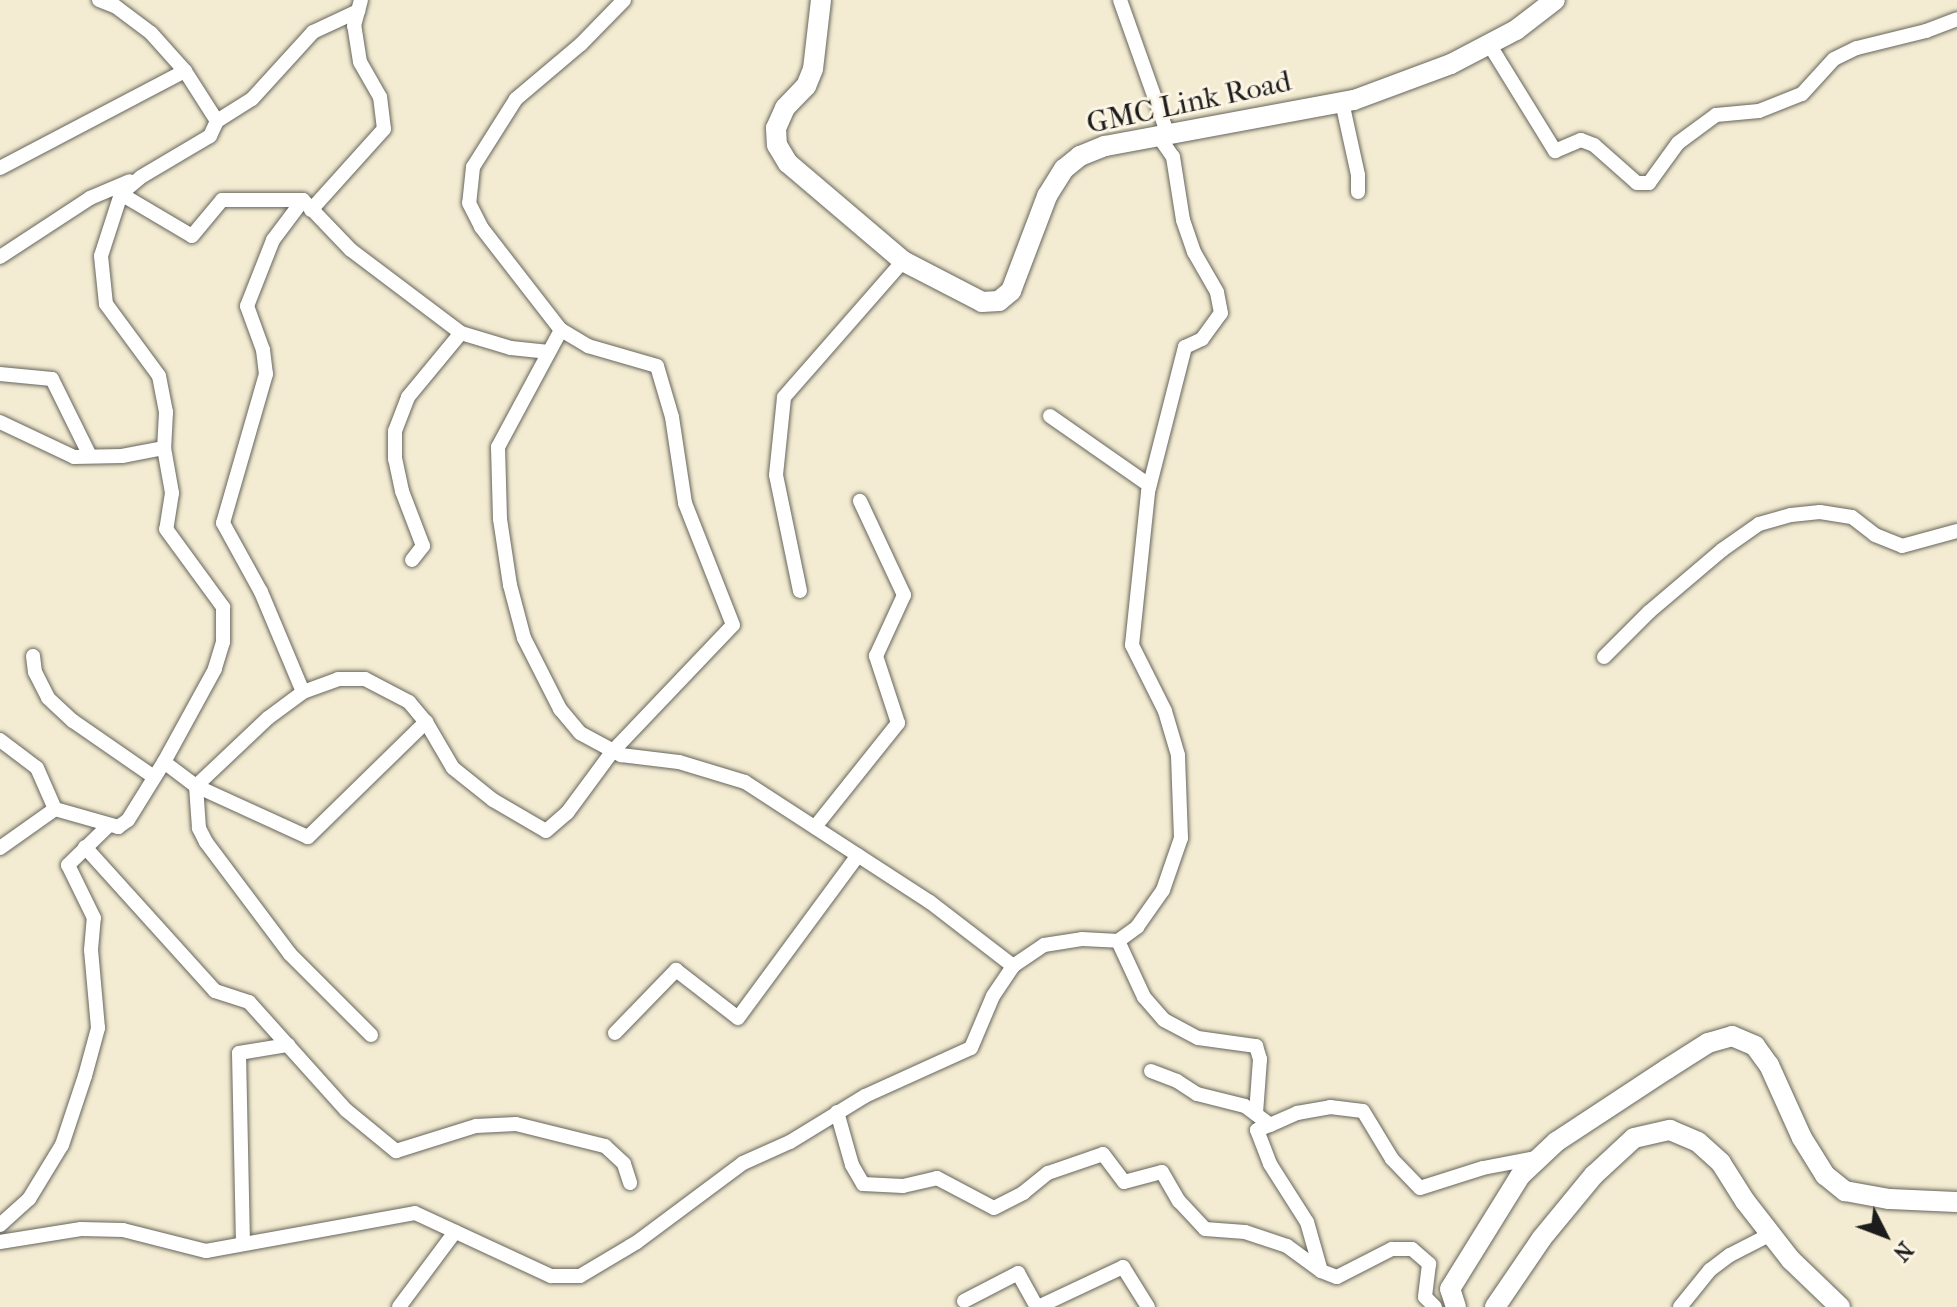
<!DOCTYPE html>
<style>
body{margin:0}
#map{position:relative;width:1957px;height:1307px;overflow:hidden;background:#f3ecd2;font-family:"IM FELL French Canon",serif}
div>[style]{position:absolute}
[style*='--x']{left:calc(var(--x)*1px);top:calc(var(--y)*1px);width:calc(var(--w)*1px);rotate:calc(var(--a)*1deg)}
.roads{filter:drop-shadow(0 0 2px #67655c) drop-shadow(0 0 2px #67655c)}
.street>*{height:14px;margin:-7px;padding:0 7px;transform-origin:7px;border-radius:7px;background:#fff}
.secondary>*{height:20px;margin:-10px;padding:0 10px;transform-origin:10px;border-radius:10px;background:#fff}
span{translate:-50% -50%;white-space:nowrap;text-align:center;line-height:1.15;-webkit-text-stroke:6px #fcf5e5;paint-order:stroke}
.street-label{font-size:30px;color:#1c1c1c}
.north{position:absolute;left:1845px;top:1195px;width:80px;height:80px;-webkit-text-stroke:6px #fcf5e5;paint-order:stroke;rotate:132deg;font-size:22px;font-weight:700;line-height:32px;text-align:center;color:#1c1c1c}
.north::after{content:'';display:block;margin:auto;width:28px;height:36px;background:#1c1c1c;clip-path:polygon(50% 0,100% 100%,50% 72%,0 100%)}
</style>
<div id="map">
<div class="roads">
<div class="street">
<i style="--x:99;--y:0;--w:17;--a:21"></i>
<i style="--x:115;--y:6;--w:45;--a:36.9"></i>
<i style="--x:151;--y:33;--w:51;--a:48.2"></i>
<i style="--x:185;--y:71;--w:59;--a:57.4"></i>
<i style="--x:217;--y:121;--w:17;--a:115"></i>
<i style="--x:210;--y:136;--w:80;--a:149.3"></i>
<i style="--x:141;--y:177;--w:26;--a:140"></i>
<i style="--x:121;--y:194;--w:65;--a:107.9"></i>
<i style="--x:101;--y:256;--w:48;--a:84.1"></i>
<i style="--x:106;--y:304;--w:89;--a:53.6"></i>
<i style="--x:159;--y:376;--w:37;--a:79"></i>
<i style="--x:166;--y:412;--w:36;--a:93"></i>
<i style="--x:164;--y:448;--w:46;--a:79.9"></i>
<i style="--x:172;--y:493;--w:36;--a:99"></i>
<i style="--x:166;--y:529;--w:97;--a:53.8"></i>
<i style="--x:223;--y:607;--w:35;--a:90"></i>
<i style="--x:223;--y:642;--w:28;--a:107"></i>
<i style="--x:215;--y:669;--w:106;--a:118.7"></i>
<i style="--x:164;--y:762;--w:40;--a:37"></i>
<i style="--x:196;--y:786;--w:99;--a:-43.4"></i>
<i style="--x:268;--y:718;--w:44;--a:-36.6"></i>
<i style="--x:303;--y:692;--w:37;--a:-20"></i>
<i style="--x:338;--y:679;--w:27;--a:0"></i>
<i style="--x:365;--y:679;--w:50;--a:27.6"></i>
<i style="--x:409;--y:702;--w:26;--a:50"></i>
<i style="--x:426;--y:722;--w:53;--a:59.6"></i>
<i style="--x:453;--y:768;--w:51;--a:38.7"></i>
<i style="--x:493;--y:800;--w:61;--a:30.3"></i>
<i style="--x:546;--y:831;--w:28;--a:-41"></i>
<i style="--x:567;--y:813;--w:76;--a:-53.6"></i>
<i style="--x:612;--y:752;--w:175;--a:-46.4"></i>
<i style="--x:733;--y:625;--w:131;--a:-111.5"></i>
<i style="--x:685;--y:503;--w:87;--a:-98.6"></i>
<i style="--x:672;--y:417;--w:53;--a:-106.4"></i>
<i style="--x:657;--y:366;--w:72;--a:-163.8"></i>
<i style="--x:588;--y:346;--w:31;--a:-149"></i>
<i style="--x:624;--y:0;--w:62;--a:134.3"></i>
<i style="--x:581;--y:44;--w:85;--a:139.8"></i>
<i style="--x:516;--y:99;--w:80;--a:122.3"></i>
<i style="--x:473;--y:167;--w:36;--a:96"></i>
<i style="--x:469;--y:203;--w:27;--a:63"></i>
<i style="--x:481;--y:227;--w:130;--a:52.2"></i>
<i style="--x:561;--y:330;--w:133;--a:118.3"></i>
<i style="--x:498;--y:447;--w:72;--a:88.4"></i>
<i style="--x:500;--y:519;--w:67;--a:81.4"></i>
<i style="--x:510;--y:585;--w:55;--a:75.2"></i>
<i style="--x:524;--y:638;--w:80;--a:63.1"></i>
<i style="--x:560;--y:709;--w:31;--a:50"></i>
<i style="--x:580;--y:733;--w:47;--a:28.2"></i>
<i style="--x:621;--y:755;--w:58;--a:6.9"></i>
<i style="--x:679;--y:762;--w:69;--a:16.9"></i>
<i style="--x:745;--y:782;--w:221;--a:33"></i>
<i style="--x:930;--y:902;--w:105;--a:37.6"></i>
<i style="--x:1120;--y:0;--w:143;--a:70.4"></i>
<i style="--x:1489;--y:44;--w:126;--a:58.3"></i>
<i style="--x:1555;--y:151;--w:28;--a:-23"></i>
<i style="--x:1581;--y:140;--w:14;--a:21"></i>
<i style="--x:1594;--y:145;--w:57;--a:41.5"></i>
<i style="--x:1637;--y:183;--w:12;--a:0"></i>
<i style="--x:1649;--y:183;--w:49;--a:-54.1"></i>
<i style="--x:1678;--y:143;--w:47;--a:-36.4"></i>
<i style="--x:1716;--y:115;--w:43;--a:-5.3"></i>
<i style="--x:1759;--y:111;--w:46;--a:-21.6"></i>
<i style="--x:1802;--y:94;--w:47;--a:-47.6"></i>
<i style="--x:1834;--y:59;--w:25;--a:-26"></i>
<i style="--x:1857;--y:48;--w:71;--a:-13.8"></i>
<i style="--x:1926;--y:31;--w:33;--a:-21"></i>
<i style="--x:1342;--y:102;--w:75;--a:77.6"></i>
<i style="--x:1358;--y:175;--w:17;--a:90"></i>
<i style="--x:217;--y:121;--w:41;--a:-32.2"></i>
<i style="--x:252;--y:99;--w:91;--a:-47.7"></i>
<i style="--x:313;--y:32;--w:50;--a:-25"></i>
<i style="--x:0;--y:168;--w:209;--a:-27.7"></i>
<i style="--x:121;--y:194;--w:82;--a:30.6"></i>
<i style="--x:192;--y:236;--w:47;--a:-50.2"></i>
<i style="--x:222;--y:200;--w:81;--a:0"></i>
<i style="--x:303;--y:200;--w:69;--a:46.2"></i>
<i style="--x:351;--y:250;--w:138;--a:37"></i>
<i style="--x:461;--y:333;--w:52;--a:16.7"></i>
<i style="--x:511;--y:348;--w:38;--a:6"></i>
<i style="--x:303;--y:200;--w:50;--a:126.9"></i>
<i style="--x:273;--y:240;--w:71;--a:111.5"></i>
<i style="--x:247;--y:306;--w:47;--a:70"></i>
<i style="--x:263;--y:350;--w:24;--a:83"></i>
<i style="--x:266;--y:374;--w:155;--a:106.1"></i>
<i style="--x:223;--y:523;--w:79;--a:61.2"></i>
<i style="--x:261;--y:592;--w:108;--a:67.2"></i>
<i style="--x:311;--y:210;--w:109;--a:-48"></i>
<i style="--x:384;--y:129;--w:32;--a:-97"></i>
<i style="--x:380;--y:97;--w:40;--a:-119.7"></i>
<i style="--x:360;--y:62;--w:36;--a:-99"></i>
<i style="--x:354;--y:26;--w:27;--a:-75"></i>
<i style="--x:0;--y:257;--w:108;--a:-33.2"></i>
<i style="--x:90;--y:198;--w:43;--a:-23"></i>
<i style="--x:0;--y:374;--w:52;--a:5.5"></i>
<i style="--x:52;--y:379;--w:86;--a:63.7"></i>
<i style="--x:1050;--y:416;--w:121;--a:34.9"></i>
<i style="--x:0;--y:422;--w:82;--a:25.3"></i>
<i style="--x:74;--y:457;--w:48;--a:-1.2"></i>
<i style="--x:122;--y:456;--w:43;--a:-10.8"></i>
<i style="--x:412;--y:560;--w:18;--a:-52"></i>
<i style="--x:423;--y:546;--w:59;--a:-110.9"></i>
<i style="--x:402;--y:491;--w:33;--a:-102"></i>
<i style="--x:395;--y:459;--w:28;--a:-90"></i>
<i style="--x:395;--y:431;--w:36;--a:-69"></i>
<i style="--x:408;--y:397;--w:83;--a:-50.4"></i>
<i style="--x:800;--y:591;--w:118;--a:-101.7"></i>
<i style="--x:776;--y:475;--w:78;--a:-84.1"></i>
<i style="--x:784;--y:397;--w:181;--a:-48.8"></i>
<i style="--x:33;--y:656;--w:16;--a:83"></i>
<i style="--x:35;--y:672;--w:29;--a:63"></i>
<i style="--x:48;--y:698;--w:34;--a:43"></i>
<i style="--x:73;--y:721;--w:98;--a:34.7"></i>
<i style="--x:1604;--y:657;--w:64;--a:-45"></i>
<i style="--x:1649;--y:612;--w:96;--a:-40.3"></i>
<i style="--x:1722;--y:550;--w:45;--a:-35.1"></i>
<i style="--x:1759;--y:524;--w:33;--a:-16"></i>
<i style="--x:1791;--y:515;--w:29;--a:-6"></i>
<i style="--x:1820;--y:512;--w:32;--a:9"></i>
<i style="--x:1852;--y:517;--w:29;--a:38"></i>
<i style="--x:1875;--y:535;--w:29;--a:22"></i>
<i style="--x:1902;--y:546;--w:57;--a:-15.3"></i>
<i style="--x:0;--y:740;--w:46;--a:37.1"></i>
<i style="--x:37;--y:768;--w:45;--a:66.3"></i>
<i style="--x:815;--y:827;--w:133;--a:-51.4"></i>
<i style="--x:898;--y:723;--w:71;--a:-108.2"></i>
<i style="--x:876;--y:656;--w:67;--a:-65.3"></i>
<i style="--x:904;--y:595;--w:104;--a:-115.1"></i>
<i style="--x:85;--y:847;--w:194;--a:47.9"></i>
<i style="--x:215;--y:991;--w:36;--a:18"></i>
<i style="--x:249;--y:1002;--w:145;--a:48.1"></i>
<i style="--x:346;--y:1110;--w:65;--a:39.4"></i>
<i style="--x:396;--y:1151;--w:84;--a:-17.4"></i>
<i style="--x:476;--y:1126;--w:40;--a:-2.9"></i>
<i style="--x:516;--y:1124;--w:92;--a:13.9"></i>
<i style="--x:605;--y:1146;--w:26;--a:43"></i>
<i style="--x:624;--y:1164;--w:20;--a:72"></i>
<i style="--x:0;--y:848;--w:67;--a:-35.3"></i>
<i style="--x:55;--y:809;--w:66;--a:15.9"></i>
<i style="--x:118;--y:827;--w:12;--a:-35"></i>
<i style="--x:128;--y:820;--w:68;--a:-58.2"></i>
<i style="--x:1118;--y:941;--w:62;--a:65.1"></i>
<i style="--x:1144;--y:997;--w:30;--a:49"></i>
<i style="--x:1164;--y:1020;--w:38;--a:28"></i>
<i style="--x:1198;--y:1038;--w:59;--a:7.9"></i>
<i style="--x:1256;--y:1046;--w:14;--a:73"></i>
<i style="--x:1260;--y:1059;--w:55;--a:94.2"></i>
<i style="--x:615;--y:1033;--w:88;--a:-45.9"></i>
<i style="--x:676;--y:970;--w:78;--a:37.7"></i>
<i style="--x:738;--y:1018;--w:202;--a:-53.6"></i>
<i style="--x:371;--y:1035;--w:115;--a:-135"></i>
<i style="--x:290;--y:954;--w:140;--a:-126.9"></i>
<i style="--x:206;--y:842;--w:16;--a:-117"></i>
<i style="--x:199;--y:828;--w:42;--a:-94.1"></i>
<i style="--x:196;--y:786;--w:123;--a:24.5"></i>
<i style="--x:308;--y:837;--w:165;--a:-44.3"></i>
<i style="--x:1151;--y:1071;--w:28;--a:21"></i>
<i style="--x:1177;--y:1081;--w:24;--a:33"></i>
<i style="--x:1197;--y:1094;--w:49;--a:14"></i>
<i style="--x:1245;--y:1106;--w:31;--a:37"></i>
<i style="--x:1270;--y:1125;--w:30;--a:-24"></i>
<i style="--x:1297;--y:1113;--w:34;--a:-10"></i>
<i style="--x:1330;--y:1107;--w:33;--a:7"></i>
<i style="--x:1363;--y:1111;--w:56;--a:58.9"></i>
<i style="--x:1392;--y:1159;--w:40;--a:46"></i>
<i style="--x:1420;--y:1188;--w:66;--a:-17.6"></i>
<i style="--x:1483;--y:1168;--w:58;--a:-10.9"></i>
<i style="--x:837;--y:1112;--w:55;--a:74.2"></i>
<i style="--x:852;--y:1165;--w:22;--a:60"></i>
<i style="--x:863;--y:1184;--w:40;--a:2.9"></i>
<i style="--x:903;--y:1186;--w:35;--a:-13"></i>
<i style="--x:937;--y:1178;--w:64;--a:27.8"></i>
<i style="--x:994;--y:1208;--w:33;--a:-27"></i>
<i style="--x:1023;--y:1193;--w:32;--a:-39"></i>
<i style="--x:1048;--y:1173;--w:58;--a:-19.1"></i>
<i style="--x:1103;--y:1154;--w:35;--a:53"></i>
<i style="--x:1124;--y:1182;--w:39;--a:-15"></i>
<i style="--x:1162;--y:1172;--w:34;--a:60"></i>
<i style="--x:1179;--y:1201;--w:38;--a:47"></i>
<i style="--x:1205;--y:1229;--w:40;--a:4.3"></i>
<i style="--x:1245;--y:1232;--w:44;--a:18.4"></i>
<i style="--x:1287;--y:1246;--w:42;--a:36.3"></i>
<i style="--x:1321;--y:1271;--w:17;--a:21"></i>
<i style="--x:1337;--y:1277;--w:62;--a:-27"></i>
<i style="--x:1392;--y:1249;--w:20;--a:0"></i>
<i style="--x:1412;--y:1249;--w:23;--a:41"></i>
<i style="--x:1429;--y:1264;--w:33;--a:97"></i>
<i style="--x:1425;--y:1297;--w:14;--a:45"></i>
<i style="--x:1270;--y:1125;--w:14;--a:159"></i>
<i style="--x:1257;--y:1130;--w:36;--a:69"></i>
<i style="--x:1270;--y:1164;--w:69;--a:57.5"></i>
<i style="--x:1307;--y:1222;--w:51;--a:74.1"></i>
<i style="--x:0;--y:1225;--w:39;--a:-42"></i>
<i style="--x:29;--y:1199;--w:63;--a:-58.6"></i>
<i style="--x:62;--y:1145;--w:73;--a:-71.6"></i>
<i style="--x:85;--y:1076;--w:50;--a:-74.8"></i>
<i style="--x:98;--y:1028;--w:78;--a:-95.1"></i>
<i style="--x:91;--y:950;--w:32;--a:-85"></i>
<i style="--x:94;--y:918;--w:59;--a:-116.1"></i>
<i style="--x:68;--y:865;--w:56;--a:-44.3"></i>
<i style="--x:0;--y:1242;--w:82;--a:-9.1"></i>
<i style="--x:81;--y:1229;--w:42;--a:1.4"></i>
<i style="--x:123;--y:1230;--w:86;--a:14.2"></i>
<i style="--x:206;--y:1251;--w:212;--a:-10.3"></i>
<i style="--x:415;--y:1213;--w:150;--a:24.9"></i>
<i style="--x:551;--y:1276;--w:29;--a:0"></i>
<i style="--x:580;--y:1276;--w:66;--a:-30.8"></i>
<i style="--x:637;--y:1242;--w:132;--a:-36.7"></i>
<i style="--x:743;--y:1163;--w:51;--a:-24.1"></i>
<i style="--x:790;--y:1142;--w:88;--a:-31.5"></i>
<i style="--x:865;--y:1096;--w:116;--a:-24.4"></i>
<i style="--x:971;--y:1048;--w:56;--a:-67.1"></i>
<i style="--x:993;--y:996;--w:36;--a:-56"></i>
<i style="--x:1013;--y:966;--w:37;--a:-34"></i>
<i style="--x:1044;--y:945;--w:38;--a:-9"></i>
<i style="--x:1082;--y:939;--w:36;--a:3"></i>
<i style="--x:1118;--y:941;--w:24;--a:-36"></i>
<i style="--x:1137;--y:927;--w:45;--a:-54.9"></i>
<i style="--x:1163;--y:890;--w:55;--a:-70.9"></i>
<i style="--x:1181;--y:838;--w:83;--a:-92.1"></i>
<i style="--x:1178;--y:755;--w:46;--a:-106.5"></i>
<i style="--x:1165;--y:711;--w:74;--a:-116.6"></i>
<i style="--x:1132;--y:645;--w:154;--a:-84"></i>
<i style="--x:1148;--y:492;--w:150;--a:-75.7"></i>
<i style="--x:1185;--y:347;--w:19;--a:-25"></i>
<i style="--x:1202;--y:339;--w:32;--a:-54"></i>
<i style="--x:1221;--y:313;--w:21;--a:-101"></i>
<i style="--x:1217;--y:292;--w:46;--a:-119.9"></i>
<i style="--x:1194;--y:252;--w:34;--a:-109"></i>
<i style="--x:1183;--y:220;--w:64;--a:-99"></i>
<i style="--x:1173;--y:157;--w:24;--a:-125"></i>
<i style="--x:243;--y:1244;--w:191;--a:-91.2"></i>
<i style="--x:239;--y:1053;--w:50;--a:-9.3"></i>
<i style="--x:964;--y:1301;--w:61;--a:-27.4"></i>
<i style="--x:1018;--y:1273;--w:39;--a:61"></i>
<i style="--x:399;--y:1307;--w:94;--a:-53.3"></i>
<i style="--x:1038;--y:1307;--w:94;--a:-25.2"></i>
<i style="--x:1123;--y:1267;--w:47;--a:58"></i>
<i style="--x:1680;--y:1307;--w:48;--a:-51"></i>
<i style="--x:1710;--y:1270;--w:25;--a:-37"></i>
<i style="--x:1730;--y:1255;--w:46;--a:-27.1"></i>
</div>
<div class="secondary">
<i style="--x:821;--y:0;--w:69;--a:96.6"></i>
<i style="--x:813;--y:69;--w:18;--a:112"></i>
<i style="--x:806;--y:86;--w:30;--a:134"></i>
<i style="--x:785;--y:108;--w:22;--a:114"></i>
<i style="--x:776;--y:128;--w:17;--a:87"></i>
<i style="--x:777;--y:145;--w:21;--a:59"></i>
<i style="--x:788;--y:163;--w:151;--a:40.4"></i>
<i style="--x:903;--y:261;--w:89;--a:27.4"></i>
<i style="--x:982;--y:302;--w:17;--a:-3"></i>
<i style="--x:999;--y:301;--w:16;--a:-40"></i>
<i style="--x:1011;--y:291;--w:102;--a:-69.2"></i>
<i style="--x:1047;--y:196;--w:32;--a:-58"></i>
<i style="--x:1064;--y:169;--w:21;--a:-39"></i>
<i style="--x:1080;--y:156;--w:27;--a:-22"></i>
<i style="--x:1105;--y:146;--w:253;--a:-10.5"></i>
<i style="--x:1354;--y:100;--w:103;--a:-20.4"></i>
<i style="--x:1451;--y:64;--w:73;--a:-27.6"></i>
<i style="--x:1516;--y:30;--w:49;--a:-37.6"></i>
<i style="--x:1456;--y:1307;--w:19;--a:-108"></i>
<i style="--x:1450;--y:1289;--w:133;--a:-58.2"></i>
<i style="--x:1520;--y:1176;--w:50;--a:-43.4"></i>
<i style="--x:1556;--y:1142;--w:133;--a:-33.3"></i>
<i style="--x:1667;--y:1069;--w:49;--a:-32.4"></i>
<i style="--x:1708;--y:1043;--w:25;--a:-16"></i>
<i style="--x:1732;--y:1036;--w:25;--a:23"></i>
<i style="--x:1755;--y:1046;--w:24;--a:54"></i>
<i style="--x:1769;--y:1065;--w:80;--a:65.7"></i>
<i style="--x:1802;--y:1138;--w:44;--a:58.1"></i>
<i style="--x:1825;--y:1175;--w:26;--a:39"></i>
<i style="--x:1845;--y:1191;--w:45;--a:10.3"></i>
<i style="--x:1889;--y:1199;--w:68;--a:2.5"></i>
<i style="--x:1495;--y:1307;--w:83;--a:-55.7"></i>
<i style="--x:1542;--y:1238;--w:82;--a:-50.5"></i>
<i style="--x:1594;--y:1175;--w:54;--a:-42.8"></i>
<i style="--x:1634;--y:1138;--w:37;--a:-13"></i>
<i style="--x:1670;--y:1130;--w:30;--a:23"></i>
<i style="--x:1698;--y:1142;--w:31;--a:42"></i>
<i style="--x:1721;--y:1163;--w:45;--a:57.7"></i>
<i style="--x:1745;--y:1201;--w:75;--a:52.1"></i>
<i style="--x:1791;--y:1260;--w:68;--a:43.8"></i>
</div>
</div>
<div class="street-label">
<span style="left:1189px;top:103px;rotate:-12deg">GMC Link Road</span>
</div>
<div class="north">N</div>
</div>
